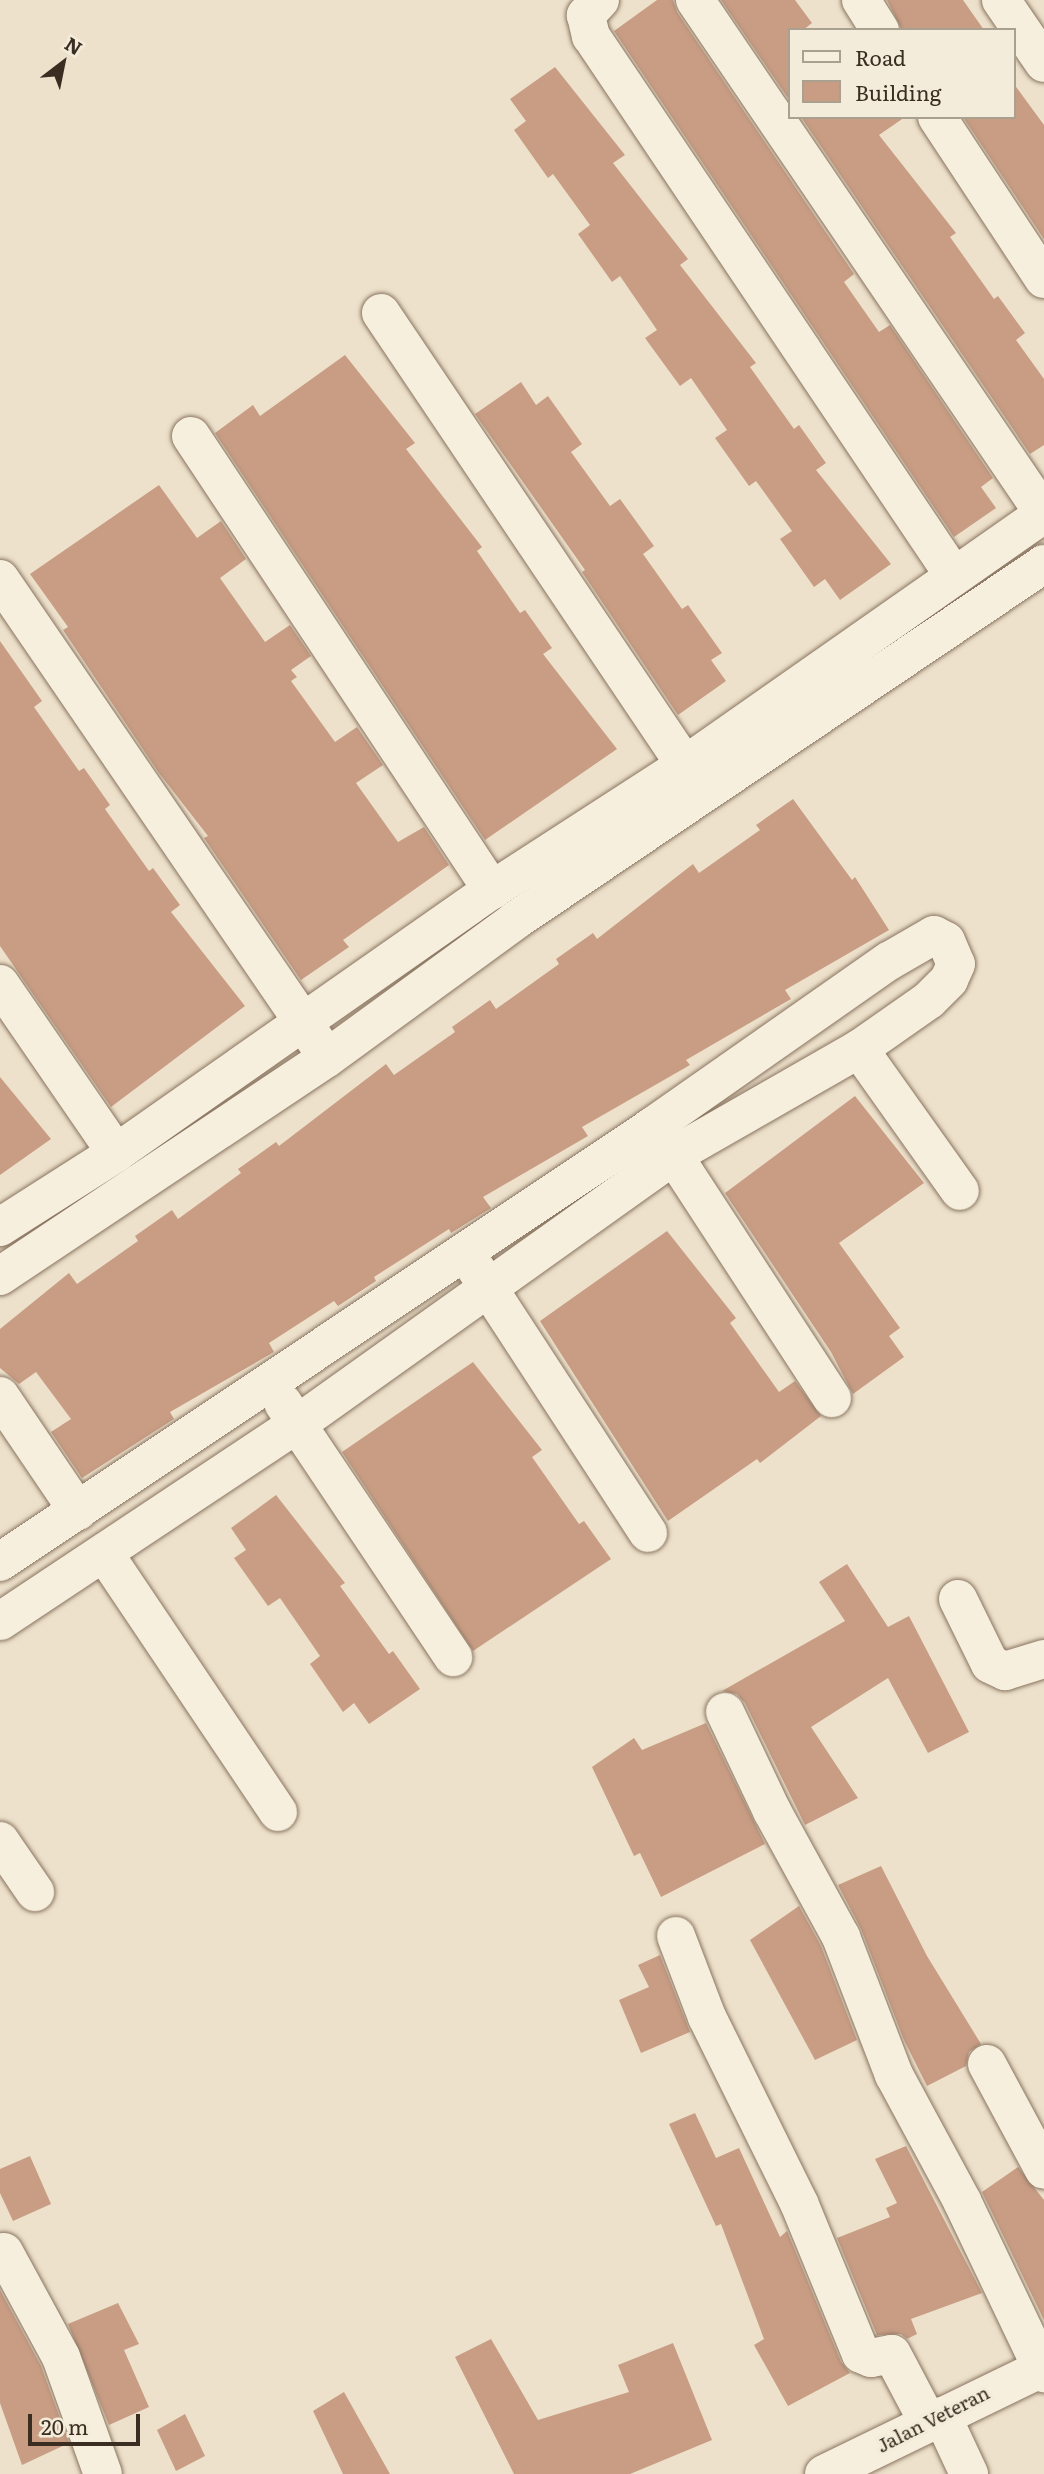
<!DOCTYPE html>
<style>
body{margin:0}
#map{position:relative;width:1044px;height:2474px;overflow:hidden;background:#ede1cb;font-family:Literata,serif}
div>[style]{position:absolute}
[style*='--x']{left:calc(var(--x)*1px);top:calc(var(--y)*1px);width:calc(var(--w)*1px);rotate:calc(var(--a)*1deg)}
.building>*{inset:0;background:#c89d84}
.roads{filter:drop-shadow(0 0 2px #897460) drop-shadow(0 0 2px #897460)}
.minor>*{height:38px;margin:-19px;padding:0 19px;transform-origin:19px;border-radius:19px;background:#f7efde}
span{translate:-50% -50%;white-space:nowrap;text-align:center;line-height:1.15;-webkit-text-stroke:7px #f4ecda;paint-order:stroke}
.street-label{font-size:19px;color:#3a2d22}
.legend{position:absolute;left:788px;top:28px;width:228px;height:91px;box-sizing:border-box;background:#f4ecda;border:2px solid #aaa090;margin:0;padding:9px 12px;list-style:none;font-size:21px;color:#3a2d22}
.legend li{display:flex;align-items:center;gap:14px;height:35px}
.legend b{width:35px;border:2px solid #aaa090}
.north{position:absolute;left:28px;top:28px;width:70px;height:70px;-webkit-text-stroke:5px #f4ecda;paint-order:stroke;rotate:32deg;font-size:19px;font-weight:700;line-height:28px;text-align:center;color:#3a2d22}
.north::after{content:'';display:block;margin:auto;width:24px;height:32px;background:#3a2d22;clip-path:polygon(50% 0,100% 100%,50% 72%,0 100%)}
.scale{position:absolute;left:28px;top:2414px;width:112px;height:32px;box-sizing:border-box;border:4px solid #3a2d22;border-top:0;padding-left:9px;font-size:21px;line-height:24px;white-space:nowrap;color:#3a2d22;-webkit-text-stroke:5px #f4ecda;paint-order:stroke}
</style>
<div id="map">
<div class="building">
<i style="clip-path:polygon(657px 0,673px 0,677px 12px,854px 274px,844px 282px,879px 332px,890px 325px,993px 478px,981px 487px,996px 508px,954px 537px,614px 31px)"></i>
<i style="clip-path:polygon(721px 0,795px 0,812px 23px,803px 30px,790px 30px,790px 101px)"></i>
<i style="clip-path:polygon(887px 0,963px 0,984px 30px,902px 30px)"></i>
<i style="clip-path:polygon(555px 67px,625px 155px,613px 163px,688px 259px,680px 265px,756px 363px,750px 367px,794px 429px,799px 425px,826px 463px,816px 470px,891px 564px,840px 600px,825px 579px,814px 587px,780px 539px,792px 531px,756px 481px,749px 486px,715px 438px,727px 430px,691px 378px,680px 386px,645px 338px,657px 330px,620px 276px,612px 282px,578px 234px,590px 225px,553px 174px,548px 178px,514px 130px,526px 121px,510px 99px)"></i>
<i style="clip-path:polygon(1014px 84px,1044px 125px,1044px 239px,963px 117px,1014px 117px)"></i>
<i style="clip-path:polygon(801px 117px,905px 117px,879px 135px,956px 233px,950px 237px,994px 299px,998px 296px,1025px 333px,1016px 340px,1044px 379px,1044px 445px,1030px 454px)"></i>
<i style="clip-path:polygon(345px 355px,415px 443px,406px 449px,482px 547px,477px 551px,520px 613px,525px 610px,552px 648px,543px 654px,617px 749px,485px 840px,215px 433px,253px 405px,260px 416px)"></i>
<i style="clip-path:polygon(521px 382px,536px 405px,548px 396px,582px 444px,571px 452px,610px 506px,620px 499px,654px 546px,643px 554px,682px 609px,688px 605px,722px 653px,711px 660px,726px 681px,678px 715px,582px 572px,585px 570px,475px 414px)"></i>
<i style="clip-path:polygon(159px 485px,197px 538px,221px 521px,246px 559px,220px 578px,265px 642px,290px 625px,311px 656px,291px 670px,297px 677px,291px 681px,335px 742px,357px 727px,383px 765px,356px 783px,398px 842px,424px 827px,449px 865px,343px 940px,349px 947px,301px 980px,204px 838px,208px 836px,159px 773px,63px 630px,68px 627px,30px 574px)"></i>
<i style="clip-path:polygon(0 641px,42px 701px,34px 707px,79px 771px,84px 768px,110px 805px,105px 809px,149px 871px,153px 868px,180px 905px,171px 912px,245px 1006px,111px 1107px,0 946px)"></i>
<i style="clip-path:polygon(793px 799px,852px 880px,855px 877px,889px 930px,785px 990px,791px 999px,686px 1060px,690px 1065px,582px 1127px,588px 1136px,483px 1197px,491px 1208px,451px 1233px,449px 1229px,374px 1277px,376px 1281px,338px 1306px,334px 1301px,269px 1343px,274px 1352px,170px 1412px,174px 1419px,82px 1478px,51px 1432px,71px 1419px,36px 1372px,19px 1384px,0 1368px,0 1329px,69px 1273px,77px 1284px,138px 1241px,135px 1236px,172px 1210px,178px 1219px,241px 1173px,238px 1169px,276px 1142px,279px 1146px,386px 1064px,394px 1075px,455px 1032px,452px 1027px,490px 1000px,496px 1009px,559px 964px,556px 959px,593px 933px,597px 939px,693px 864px,699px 873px,760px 830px,756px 825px)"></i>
<i style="clip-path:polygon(0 1077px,51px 1139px,0 1175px)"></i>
<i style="clip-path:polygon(855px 1096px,924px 1183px,839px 1243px,900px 1328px,889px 1336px,904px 1357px,853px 1394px,831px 1352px,725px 1193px)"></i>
<i style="clip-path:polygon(667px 1231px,736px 1318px,730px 1323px,779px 1392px,795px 1381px,821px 1416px,760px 1463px,757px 1459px,668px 1521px,540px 1321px)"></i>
<i style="clip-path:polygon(473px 1362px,542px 1450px,532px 1457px,579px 1524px,584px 1521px,611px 1559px,473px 1651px,342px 1452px)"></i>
<i style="clip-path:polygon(276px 1495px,345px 1583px,340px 1586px,389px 1654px,393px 1651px,420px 1689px,369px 1724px,354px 1703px,343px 1712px,310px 1664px,320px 1656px,280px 1598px,268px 1606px,234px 1558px,246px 1550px,231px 1528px)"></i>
<i style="clip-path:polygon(847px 1564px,888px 1627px,909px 1616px,969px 1732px,928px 1753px,888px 1678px,811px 1727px,858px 1798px,805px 1825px,745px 1703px,737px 1694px,722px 1691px,845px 1621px,819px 1582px)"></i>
<i style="clip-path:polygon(706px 1723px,765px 1844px,661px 1897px,640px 1853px,634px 1856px,592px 1767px,634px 1738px,642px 1750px)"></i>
<i style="clip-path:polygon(881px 1866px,927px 1956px,981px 2044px,969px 2052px,966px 2066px,927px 2086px,904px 2040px,861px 1929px,838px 1885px)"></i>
<i style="clip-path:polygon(799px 1906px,821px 1946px,857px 2040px,815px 2060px,750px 1940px)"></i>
<i style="clip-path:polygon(660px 1955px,690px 2032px,641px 2053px,619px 2000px,649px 1987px,638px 1965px)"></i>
<i style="clip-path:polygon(695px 2113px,716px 2158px,739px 2148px,780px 2237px,787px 2231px,841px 2362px,850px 2373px,788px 2406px,754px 2345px,764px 2339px,721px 2224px,716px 2226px,669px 2124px)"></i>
<i style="clip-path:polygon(906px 2146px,982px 2293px,911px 2319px,917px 2334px,907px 2339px,901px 2334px,877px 2335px,837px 2238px,890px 2217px,886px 2208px,897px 2203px,875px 2159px)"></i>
<i style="clip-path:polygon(30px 2156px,51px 2204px,13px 2221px,0 2193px,0 2169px)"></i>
<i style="clip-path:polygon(1018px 2167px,1044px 2200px,1044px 2320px,982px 2192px)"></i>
<i style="clip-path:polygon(0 2290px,41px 2366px,69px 2443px,22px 2465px,0 2403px)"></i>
<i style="clip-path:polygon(118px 2303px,139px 2344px,124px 2350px,149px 2407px,109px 2425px,68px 2324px)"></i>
<i style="clip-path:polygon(491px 2339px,538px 2420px,629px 2392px,618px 2365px,673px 2343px,712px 2440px,630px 2474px,514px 2474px,455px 2357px)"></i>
<i style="clip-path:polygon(344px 2392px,390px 2474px,343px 2474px,313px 2411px)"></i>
<i style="clip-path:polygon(185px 2414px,205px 2456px,176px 2471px,157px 2430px)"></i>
</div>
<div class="roads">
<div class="minor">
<i style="--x:600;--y:0;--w:21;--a:133"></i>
<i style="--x:586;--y:15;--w:22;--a:77"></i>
<i style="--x:591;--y:36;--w:651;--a:56.09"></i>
<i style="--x:695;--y:0;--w:621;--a:55.82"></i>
<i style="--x:861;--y:0;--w:36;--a:58"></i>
<i style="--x:1001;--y:0;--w:76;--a:55.7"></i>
<i style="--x:937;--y:117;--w:194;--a:56.6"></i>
<i style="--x:381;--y:313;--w:545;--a:56.08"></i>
<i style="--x:191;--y:436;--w:545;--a:56.46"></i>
<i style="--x:0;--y:579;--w:563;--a:55.63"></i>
<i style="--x:0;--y:984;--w:205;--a:55.5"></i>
<i style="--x:859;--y:1049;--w:174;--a:54.6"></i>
<i style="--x:661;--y:1136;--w:313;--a:56.9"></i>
<i style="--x:0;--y:1227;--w:138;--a:-32.5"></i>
<i style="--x:116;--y:1153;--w:459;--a:-35"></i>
<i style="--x:492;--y:890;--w:230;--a:-32.9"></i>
<i style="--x:685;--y:765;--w:438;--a:-35"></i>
<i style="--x:476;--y:1269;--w:315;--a:56.9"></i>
<i style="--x:0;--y:1276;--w:393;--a:-33.7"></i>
<i style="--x:327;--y:1058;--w:234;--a:-36.1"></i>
<i style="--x:516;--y:920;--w:637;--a:-33.99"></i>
<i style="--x:0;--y:1396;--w:139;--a:55.9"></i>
<i style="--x:283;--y:1403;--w:306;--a:56.2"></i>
<i style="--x:104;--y:1553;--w:312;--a:56.1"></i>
<i style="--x:0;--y:1562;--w:785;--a:-33.73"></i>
<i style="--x:653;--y:1126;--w:288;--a:-35"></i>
<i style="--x:889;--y:961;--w:52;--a:-30"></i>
<i style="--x:934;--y:935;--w:13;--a:27"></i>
<i style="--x:946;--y:941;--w:25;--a:67"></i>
<i style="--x:956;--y:964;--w:17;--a:114"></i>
<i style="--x:949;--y:980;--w:28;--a:135"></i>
<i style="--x:929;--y:1000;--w:85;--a:145"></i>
<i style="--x:859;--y:1049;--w:211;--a:150.2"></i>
<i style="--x:676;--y:1154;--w:465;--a:144.5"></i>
<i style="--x:297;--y:1424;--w:356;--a:146.4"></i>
<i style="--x:958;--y:1599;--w:72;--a:63.8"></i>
<i style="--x:990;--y:1664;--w:17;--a:25"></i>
<i style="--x:1005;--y:1671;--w:41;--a:-17.1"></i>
<i style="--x:725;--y:1712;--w:110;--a:64.6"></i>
<i style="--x:772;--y:1811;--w:144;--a:61.3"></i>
<i style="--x:841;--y:1937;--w:148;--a:69"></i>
<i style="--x:894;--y:2075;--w:143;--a:61.6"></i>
<i style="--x:962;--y:2201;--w:191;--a:64.5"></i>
<i style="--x:0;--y:1841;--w:62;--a:55.5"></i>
<i style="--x:676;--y:1936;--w:87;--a:69.1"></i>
<i style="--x:707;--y:2017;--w:208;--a:63.7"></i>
<i style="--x:799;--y:2203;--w:163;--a:67.7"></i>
<i style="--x:861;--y:2354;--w:11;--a:22"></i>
<i style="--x:871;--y:2358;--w:21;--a:-11"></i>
<i style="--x:892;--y:2354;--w:77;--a:62.1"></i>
<i style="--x:987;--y:2064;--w:120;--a:61.7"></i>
<i style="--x:4;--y:2252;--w:119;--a:61.5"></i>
<i style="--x:61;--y:2357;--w:124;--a:70.3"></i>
<i style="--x:942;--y:2416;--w:64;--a:65"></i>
<i style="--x:824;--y:2474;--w:245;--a:-25.9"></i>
</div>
</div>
<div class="street-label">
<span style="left:933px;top:2419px;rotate:-27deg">Jalan Veteran</span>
</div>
<ul class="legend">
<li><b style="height:9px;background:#f7efde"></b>Road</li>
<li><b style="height:19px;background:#c89d84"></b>Building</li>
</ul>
<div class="north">N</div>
<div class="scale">20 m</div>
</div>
